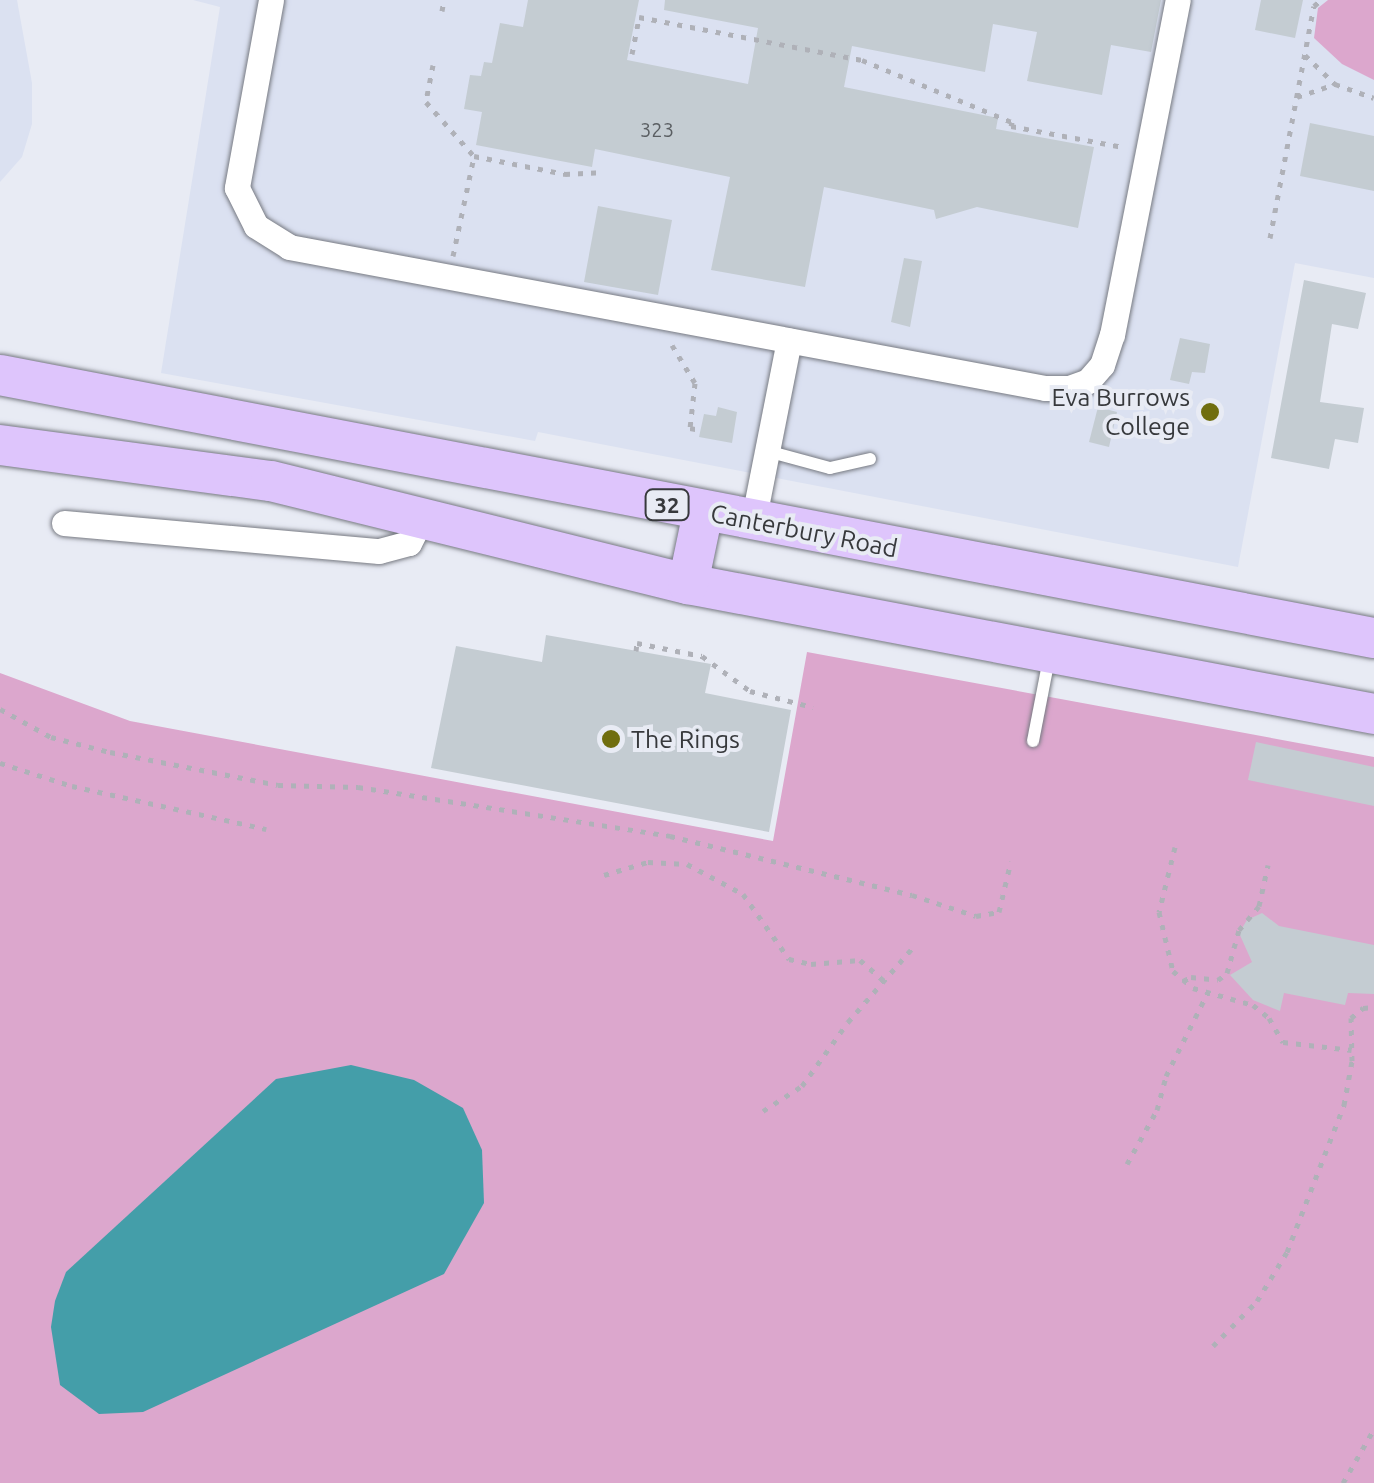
<!DOCTYPE html>
<style>
body{margin:0}
#map{position:relative;width:1374px;height:1483px;overflow:hidden;background:#e8ebf4;font-family:Ubuntu,sans-serif}
div>[style]{position:absolute}
[style*='--x']{left:calc(var(--x)*1px);top:calc(var(--y)*1px);width:calc(var(--w)*1px);rotate:calc(var(--a)*1deg)}
.built>*{inset:0;background:#dbe1f1}
.green>*{inset:0;background:#dca7cd}
.water>*{inset:0;background:#449ea9}
.building>*{inset:0;background:#c4ccd2}
.path>*{height:5px;margin-top:-2.5px;transform-origin:0;background:repeating-linear-gradient(90deg,#afb1b8 0 5px,transparent 0 13px)}
.roads{filter:drop-shadow(0 0 2px #777a82) drop-shadow(0 0 2px #777a82)}
.service>*{height:12px;margin:-6px;padding:0 6px;transform-origin:6px;border-radius:6px;background:#fff}
.minor>*{height:25px;margin:-12.5px;padding:0 12.5px;transform-origin:12.5px;border-radius:12.5px;background:#fff}
.primary>*{height:40px;margin:-20px;padding:0 20px;transform-origin:20px;border-radius:20px;background:#dec5fc}
.dots>*{width:28px;height:28px;translate:-50% -50%;box-sizing:border-box;border:5px solid #e8ebf4;border-radius:50%}
span{translate:-50% -50%;white-space:nowrap;text-align:center;line-height:1.15;-webkit-text-stroke:8px #e8ebf4;paint-order:stroke}
.number-label{font-size:20px;color:#5a5e62}
.number-label span{-webkit-text-stroke-width:0}
.shield-label span{padding:2px 8px;background:#e8ebf4;border:2px solid;border-radius:8px;-webkit-text-stroke-width:0}
.shield-label{font-size:22px;color:#37393c;font-weight:700}
.poi-label{font-size:25px;color:#37393c}
.right{translate:-100% -50%;text-align:right}
.left{translate:0 -50%;text-align:left}
.street-label{font-size:25px;color:#37393c}
</style>
<div id="map">
<div class="built">
<i style="clip-path:polygon(0 0,17px 0,32px 83px,32px 124px,22px 157px,0 182px)"></i>
<i style="clip-path:polygon(193px 0,1374px 0,1374px 278px,1295px 263px,1238px 567px,538px 432px,535px 441px,161px 373px,220px 7px)"></i>
</div>
<div class="green">
<i style="clip-path:polygon(1328px 0,1374px 0,1374px 80px,1342px 64px,1314px 38px,1318px 8px)"></i>
<i style="clip-path:polygon(807px 652px,1374px 757px,1374px 1483px,0 1483px,0 673px,130px 721px,773px 841px)"></i>
</div>
<div class="water">
<i style="clip-path:polygon(351px 1065px,414px 1080px,463px 1108px,482px 1150px,484px 1203px,444px 1274px,143px 1412px,99px 1414px,60px 1385px,51px 1327px,55px 1301px,66px 1272px,276px 1079px)"></i>
</div>
<div class="building">
<i style="clip-path:polygon(528px 0,639px 0,627px 60px,748px 84px,758px 28px,664px 10px,665px 0,1161px 0,1151px 52px,1111px 45px,1102px 95px,1027px 81px,1037px 32px,993px 24px,985px 72px,852px 46px,844px 87px,998px 118px,996px 129px,1094px 147px,1078px 228px,977px 207px,936px 219px,934px 210px,824px 187px,805px 287px,711px 270px,730px 177px,595px 149px,592px 167px,476px 145px,482px 112px,464px 109px,470px 75px,481px 76px,484px 62px,492px 63px,500px 23px,523px 27px)"></i>
<i style="clip-path:polygon(1261px 0,1303px 0,1295px 38px,1255px 30px)"></i>
<i style="clip-path:polygon(1310px 123px,1374px 136px,1374px 191px,1300px 176px)"></i>
<i style="clip-path:polygon(598px 206px,672px 220px,658px 295px,584px 282px)"></i>
<i style="clip-path:polygon(904px 258px,922px 261px,910px 327px,891px 322px)"></i>
<i style="clip-path:polygon(1304px 280px,1366px 293px,1358px 329px,1332px 324px,1320px 402px,1364px 408px,1358px 443px,1335px 439px,1329px 469px,1271px 458px)"></i>
<i style="clip-path:polygon(1180px 338px,1210px 344px,1205px 373px,1192px 372px,1189px 384px,1170px 380px)"></i>
<i style="clip-path:polygon(718px 407px,737px 412px,732px 443px,699px 437px,704px 414px,716px 416px)"></i>
<i style="clip-path:polygon(1098px 407px,1117px 412px,1109px 447px,1089px 442px)"></i>
<i style="clip-path:polygon(546px 635px,711px 664px,705px 693px,791px 710px,769px 832px,431px 768px,456px 646px,542px 662px)"></i>
<i style="clip-path:polygon(1256px 742px,1374px 767px,1374px 806px,1248px 780px)"></i>
<i style="clip-path:polygon(1262px 913px,1279px 926px,1374px 945px,1374px 994px,1348px 993px,1345px 1005px,1284px 993px,1280px 1011px,1253px 1000px,1230px 975px,1252px 962px,1239px 933px,1247px 920px)"></i>
</div>
<div class="path">
<i style="--x:442;--y:11;--w:11;--a:-80"></i>
<i style="--x:632;--y:54;--w:38;--a:-79"></i>
<i style="--x:639;--y:17;--w:227;--a:10.9"></i>
<i style="--x:862;--y:60;--w:162;--a:22.5"></i>
<i style="--x:1012;--y:122;--w:4;--a:104"></i>
<i style="--x:1011;--y:126;--w:114;--a:10.6"></i>
<i style="--x:1305;--y:55;--w:42;--a:44"></i>
<i style="--x:1335;--y:84;--w:41;--a:19.7"></i>
<i style="--x:433;--y:65;--w:38;--a:101"></i>
<i style="--x:426;--y:102;--w:72;--a:48.4"></i>
<i style="--x:474;--y:156;--w:93;--a:11.2"></i>
<i style="--x:565;--y:174;--w:35;--a:-3"></i>
<i style="--x:1297;--y:97;--w:40;--a:-18.9"></i>
<i style="--x:1270;--y:238;--w:236;--a:-79.3"></i>
<i style="--x:1314;--y:6;--w:9;--a:-41"></i>
<i style="--x:453;--y:256;--w:102;--a:-78.1"></i>
<i style="--x:672;--y:345;--w:44;--a:58.8"></i>
<i style="--x:695;--y:383;--w:45;--a:96.3"></i>
<i style="--x:690;--y:428;--w:10;--a:11"></i>
<i style="--x:636;--y:651;--w:8;--a:-83"></i>
<i style="--x:637;--y:643;--w:66;--a:11.3"></i>
<i style="--x:702;--y:656;--w:59;--a:36.1"></i>
<i style="--x:750;--y:691;--w:65;--a:14.3"></i>
<i style="--x:0;--y:709;--w:58;--a:28.8"></i>
<i style="--x:51;--y:737;--w:61;--a:14.3"></i>
<i style="--x:110;--y:752;--w:171;--a:11.1"></i>
<i style="--x:278;--y:785;--w:80;--a:1.4"></i>
<i style="--x:358;--y:787;--w:316;--a:8.9"></i>
<i style="--x:670;--y:836;--w:249;--a:13.7"></i>
<i style="--x:912;--y:895;--w:67;--a:18.2"></i>
<i style="--x:976;--y:916;--w:23;--a:-10"></i>
<i style="--x:999;--y:912;--w:52;--a:-76.8"></i>
<i style="--x:0;--y:763;--w:76;--a:17.7"></i>
<i style="--x:72;--y:786;--w:199;--a:12.5"></i>
<i style="--x:1175;--y:847;--w:67;--a:103.8"></i>
<i style="--x:1159;--y:912;--w:61;--a:76.7"></i>
<i style="--x:1173;--y:971;--w:26;--a:40"></i>
<i style="--x:1193;--y:988;--w:62;--a:15.8"></i>
<i style="--x:1253;--y:1005;--w:21;--a:39"></i>
<i style="--x:1269;--y:1018;--w:28;--a:60"></i>
<i style="--x:1283;--y:1042;--w:69;--a:6.6"></i>
<i style="--x:604;--y:875;--w:46;--a:-16.5"></i>
<i style="--x:648;--y:862;--w:39;--a:3"></i>
<i style="--x:687;--y:864;--w:64;--a:28.2"></i>
<i style="--x:743;--y:894;--w:80;--a:54.7"></i>
<i style="--x:789;--y:959;--w:23;--a:13"></i>
<i style="--x:811;--y:964;--w:49;--a:-4.7"></i>
<i style="--x:860;--y:960;--w:32;--a:41"></i>
<i style="--x:1183;--y:981;--w:9;--a:-27"></i>
<i style="--x:1191;--y:977;--w:27;--a:6"></i>
<i style="--x:1218;--y:980;--w:11;--a:-38"></i>
<i style="--x:1227;--y:973;--w:45;--a:-74.4"></i>
<i style="--x:1239;--y:930;--w:31;--a:-50"></i>
<i style="--x:1259;--y:906;--w:42;--a:-77.6"></i>
<i style="--x:763;--y:1111;--w:46;--a:-32.7"></i>
<i style="--x:802;--y:1086;--w:79;--a:-54.3"></i>
<i style="--x:848;--y:1022;--w:101;--a:-49"></i>
<i style="--x:1127;--y:1164;--w:62;--a:-60.9"></i>
<i style="--x:1157;--y:1110;--w:35;--a:-75"></i>
<i style="--x:1166;--y:1076;--w:92;--a:-63.4"></i>
<i style="--x:1213;--y:1346;--w:63;--a:-45.6"></i>
<i style="--x:1257;--y:1301;--w:57;--a:-58.5"></i>
<i style="--x:1287;--y:1252;--w:158;--a:-68.8"></i>
<i style="--x:1344;--y:1105;--w:45;--a:-79.7"></i>
<i style="--x:1352;--y:1061;--w:43;--a:-91.3"></i>
<i style="--x:1351;--y:1018;--w:16;--a:-40"></i>
<i style="--x:1363;--y:1008;--w:11;--a:-5"></i>
<i style="--x:1343;--y:1483;--w:62;--a:-60.1"></i>
</div>
<div class="roads">
<div class="service">
<i style="--x:767;--y:451;--w:65;--a:15.1"></i>
<i style="--x:830;--y:468;--w:41;--a:-12.7"></i>
<i style="--x:1033;--y:741;--w:84;--a:-79"></i>
</div>
<div class="minor">
<i style="--x:271;--y:0;--w:191;--a:100.3"></i>
<i style="--x:237;--y:188;--w:42;--a:63.4"></i>
<i style="--x:256;--y:226;--w:39;--a:32"></i>
<i style="--x:289;--y:247;--w:769;--a:10.56"></i>
<i style="--x:1045;--y:388;--w:24;--a:0"></i>
<i style="--x:1069;--y:388;--w:20;--a:-20"></i>
<i style="--x:1088;--y:381;--w:21;--a:-49"></i>
<i style="--x:1102;--y:365;--w:32;--a:-72"></i>
<i style="--x:1112;--y:335;--w:341;--a:-78.9"></i>
<i style="--x:753;--y:522;--w:185;--a:-78.8"></i>
<i style="--x:64;--y:523;--w:316;--a:5.1"></i>
<i style="--x:379;--y:551;--w:31;--a:-15"></i>
<i style="--x:409;--y:543;--w:30;--a:-63"></i>
</div>
<div class="primary">
<i style="--x:0;--y:375;--w:1399;--a:10.84"></i>
<i style="--x:0;--y:445;--w:273;--a:7.6"></i>
<i style="--x:271;--y:481;--w:430;--a:13.9"></i>
<i style="--x:688;--y:584;--w:698;--a:10.73"></i>
<i style="--x:688;--y:584;--w:74;--a:-78.2"></i>
</div>
</div>
<div class="dots">
<i style="left:1210px;top:412px;background:#706e0f"></i>
<i style="left:611px;top:739px;background:#706e0f"></i>
</div>
<div class="number-label">
<span style="left:657px;top:129px">323</span>
</div>
<div class="shield-label">
<span style="left:667px;top:505px">32</span>
</div>
<div class="poi-label">
<span class="right" style="left:1190px;top:412px">Eva Burrows<br>College</span>
<span class="left" style="left:631px;top:739px">The Rings</span>
</div>
<div class="street-label">
<span style="left:804px;top:531px;rotate:11deg">Canterbury Road</span>
</div>
</div>
